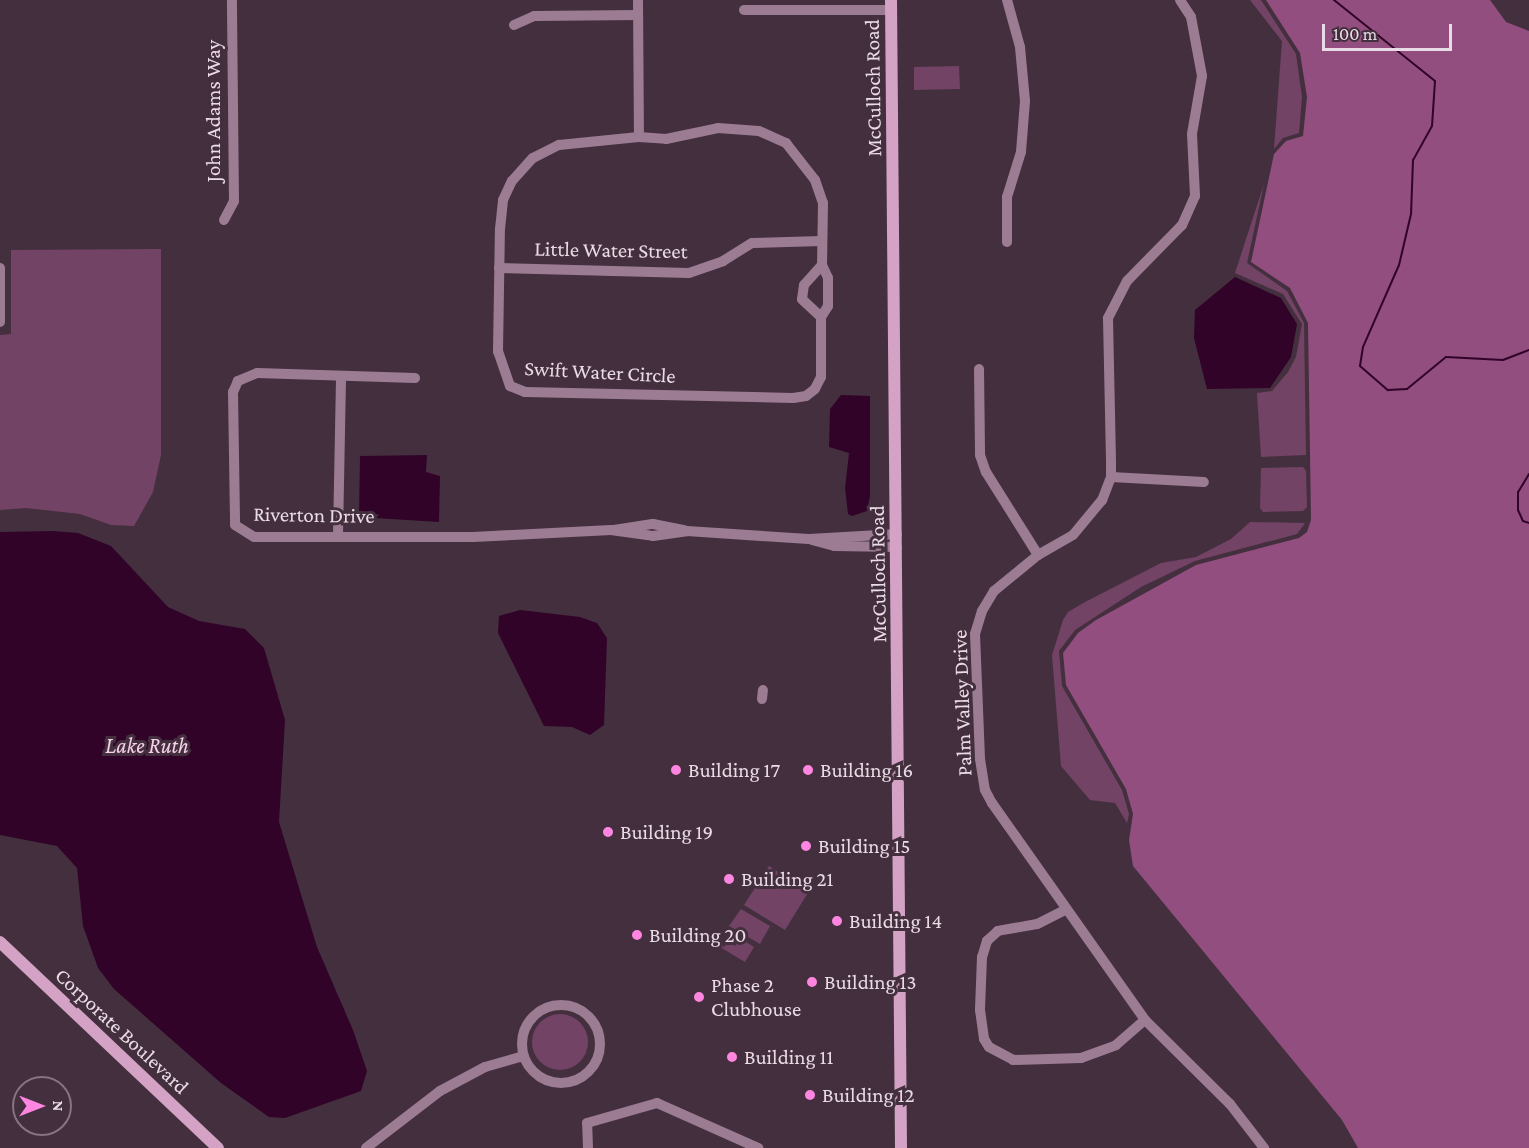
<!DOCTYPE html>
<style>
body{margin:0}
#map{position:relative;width:1529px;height:1148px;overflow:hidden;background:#442f3e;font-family:"Crimson Pro",serif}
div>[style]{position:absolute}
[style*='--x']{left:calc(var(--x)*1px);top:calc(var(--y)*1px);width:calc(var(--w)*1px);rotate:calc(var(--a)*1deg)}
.green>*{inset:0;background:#734366}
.round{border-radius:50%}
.forest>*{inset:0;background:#914e7f}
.water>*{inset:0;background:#310328}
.stream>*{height:2px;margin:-1px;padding:0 1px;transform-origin:1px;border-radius:1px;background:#310328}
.street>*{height:10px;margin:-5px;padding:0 5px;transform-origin:5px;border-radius:5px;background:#9c7c92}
.street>.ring{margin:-5px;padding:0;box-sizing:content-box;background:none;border:10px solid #9c7c92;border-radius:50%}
.secondary>*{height:12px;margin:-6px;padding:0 6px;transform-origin:6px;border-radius:6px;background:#d4a2c5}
.dots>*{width:16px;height:16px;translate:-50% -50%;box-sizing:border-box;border:3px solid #442f3e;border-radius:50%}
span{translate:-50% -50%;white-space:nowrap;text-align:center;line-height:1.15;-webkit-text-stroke:6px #442f3e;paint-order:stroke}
.street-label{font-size:21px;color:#eadce6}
.poi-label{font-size:21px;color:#eadce6}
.left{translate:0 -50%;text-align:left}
.water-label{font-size:22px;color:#f7d0ea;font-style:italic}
.north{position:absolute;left:12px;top:1076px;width:60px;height:60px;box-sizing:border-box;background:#442f3e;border:2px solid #867481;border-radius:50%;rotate:90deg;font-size:16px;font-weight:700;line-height:24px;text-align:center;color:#eadce6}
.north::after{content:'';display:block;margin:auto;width:21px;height:27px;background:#fe85e0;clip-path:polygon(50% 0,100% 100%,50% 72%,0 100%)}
.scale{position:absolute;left:1322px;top:24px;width:130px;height:27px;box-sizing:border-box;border:3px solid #eadce6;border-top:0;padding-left:8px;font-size:18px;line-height:21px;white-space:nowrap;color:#eadce6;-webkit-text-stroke:4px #442f3e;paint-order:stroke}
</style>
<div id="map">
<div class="green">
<i style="clip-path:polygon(1250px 0,1261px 0,1296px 54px,1302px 97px,1299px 133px,1283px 138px,1274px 149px,1282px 41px)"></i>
<i style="clip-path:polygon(959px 66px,960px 89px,914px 90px,914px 67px)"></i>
<i style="clip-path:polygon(1264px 184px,1247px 263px,1287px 291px,1304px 323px,1306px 455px,1261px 457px,1257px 393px,1272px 391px,1288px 372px,1296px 357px,1302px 324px,1283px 294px,1235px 273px)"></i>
<i style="clip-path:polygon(161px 249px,161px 455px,153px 492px,134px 526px,111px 525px,80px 514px,26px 508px,0 510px,0 335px,11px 334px,11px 250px)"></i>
<i style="clip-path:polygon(1303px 467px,1306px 471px,1307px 507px,1303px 511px,1263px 512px,1260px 508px,1261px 468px)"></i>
<i style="clip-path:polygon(1250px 522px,1305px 523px,1297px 534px,1195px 561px,1141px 587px,1075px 630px,1059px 651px,1062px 686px,1122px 790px,1129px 814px,1127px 823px,1115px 803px,1090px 800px,1061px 766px,1052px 655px,1063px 620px,1068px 612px,1085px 602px,1161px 563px,1196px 557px,1231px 539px)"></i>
<i style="clip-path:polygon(769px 866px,809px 891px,785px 930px,744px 905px)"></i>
<i style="clip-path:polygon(741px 909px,770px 926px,760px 944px,729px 926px)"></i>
<i style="clip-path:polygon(730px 932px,754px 947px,745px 962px,720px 947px)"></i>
<i class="round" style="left:532px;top:1014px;width:56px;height:56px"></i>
</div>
<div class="forest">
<i style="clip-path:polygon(1266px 0,1490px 0,1506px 22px,1529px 31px,1529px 1148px,1358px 1148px,1342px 1120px,1133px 866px,1129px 840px,1133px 814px,1126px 789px,1066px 685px,1063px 653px,1078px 633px,1096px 620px,1196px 565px,1299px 538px,1307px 532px,1311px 520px,1308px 323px,1290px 288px,1251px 262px,1274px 154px,1286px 141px,1303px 136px,1307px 97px,1300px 53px)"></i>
</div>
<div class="water">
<i style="clip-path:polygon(1235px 277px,1281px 298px,1297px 324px,1291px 357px,1270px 388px,1207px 389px,1194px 338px,1195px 310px)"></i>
<i style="clip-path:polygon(841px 395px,870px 396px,870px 496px,867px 511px,852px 516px,848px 514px,845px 488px,849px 453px,829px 447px,830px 409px)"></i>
<i style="clip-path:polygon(427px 455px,426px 472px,440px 476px,439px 522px,359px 517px,360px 456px)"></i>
<i style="clip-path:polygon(53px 531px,78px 533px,111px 546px,168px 607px,199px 621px,245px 629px,264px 648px,285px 720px,279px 822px,317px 947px,353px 1030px,367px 1071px,361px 1091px,285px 1118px,269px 1117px,221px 1083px,114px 989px,98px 968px,83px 926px,77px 868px,57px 846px,0 835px,0 532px)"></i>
<i style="clip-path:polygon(520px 610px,580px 617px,597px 623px,607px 638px,604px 725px,590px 735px,572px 727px,544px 726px,498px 633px,499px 616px)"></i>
</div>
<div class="stream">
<i style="--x:1334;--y:0;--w:129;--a:38.7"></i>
<i style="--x:1435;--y:81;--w:45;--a:93.8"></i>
<i style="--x:1432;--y:126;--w:39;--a:119"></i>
<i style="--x:1413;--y:160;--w:54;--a:92.1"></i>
<i style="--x:1411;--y:214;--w:52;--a:103.2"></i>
<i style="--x:1399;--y:265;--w:90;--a:113.7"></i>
<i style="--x:1363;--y:347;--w:19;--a:99"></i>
<i style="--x:1360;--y:366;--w:37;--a:41"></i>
<i style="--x:1388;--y:390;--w:19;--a:-3"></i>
<i style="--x:1407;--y:389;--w:50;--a:-39.4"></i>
<i style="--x:1446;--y:357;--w:57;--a:3"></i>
<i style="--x:1503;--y:360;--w:28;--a:-21"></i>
<i style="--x:1529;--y:474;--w:21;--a:121"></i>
<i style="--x:1518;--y:492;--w:18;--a:90"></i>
<i style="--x:1518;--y:510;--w:12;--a:66"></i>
<i style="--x:1523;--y:521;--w:6;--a:18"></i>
</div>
<div class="street">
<i style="--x:638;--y:0;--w:137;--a:89.6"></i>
<i style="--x:1007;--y:0;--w:49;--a:74.5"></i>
<i style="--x:1020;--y:47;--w:54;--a:84.7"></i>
<i style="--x:1025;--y:101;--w:51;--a:94.5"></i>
<i style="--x:1021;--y:152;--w:47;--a:107.3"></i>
<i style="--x:1007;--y:197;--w:45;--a:90"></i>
<i style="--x:1180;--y:0;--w:20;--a:57"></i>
<i style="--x:1191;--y:17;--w:60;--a:79.4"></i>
<i style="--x:1202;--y:76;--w:59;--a:99.8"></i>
<i style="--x:1192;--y:134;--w:62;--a:87.2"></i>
<i style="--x:1195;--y:196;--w:32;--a:114"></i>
<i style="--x:1182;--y:225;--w:78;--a:134.5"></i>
<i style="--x:1127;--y:281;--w:42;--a:117.2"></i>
<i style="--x:1108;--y:318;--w:144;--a:88.8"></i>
<i style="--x:1111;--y:462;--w:15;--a:90"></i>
<i style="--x:1111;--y:477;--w:25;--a:111"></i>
<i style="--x:1102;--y:500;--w:45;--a:129.6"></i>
<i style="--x:1073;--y:535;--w:40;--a:150.3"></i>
<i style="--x:1038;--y:555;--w:57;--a:140.7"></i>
<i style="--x:994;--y:591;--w:23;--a:121"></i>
<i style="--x:982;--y:611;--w:24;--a:107"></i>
<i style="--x:975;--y:634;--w:125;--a:87.7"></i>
<i style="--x:980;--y:759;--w:31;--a:81"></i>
<i style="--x:985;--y:790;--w:15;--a:62"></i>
<i style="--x:992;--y:803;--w:266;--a:54.8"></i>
<i style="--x:1145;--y:1020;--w:120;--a:44.7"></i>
<i style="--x:1230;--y:1104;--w:56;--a:52.3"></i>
<i style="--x:744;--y:10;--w:147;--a:0"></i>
<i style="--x:514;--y:25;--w:22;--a:-24"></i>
<i style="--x:534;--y:16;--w:104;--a:-0.6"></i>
<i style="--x:718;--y:128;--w:41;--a:4.2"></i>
<i style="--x:759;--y:131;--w:30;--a:24"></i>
<i style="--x:786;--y:143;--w:47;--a:51.9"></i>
<i style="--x:815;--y:180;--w:24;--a:71"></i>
<i style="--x:823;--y:203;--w:62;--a:90.9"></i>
<i style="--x:822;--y:265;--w:14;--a:65"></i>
<i style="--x:828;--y:278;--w:28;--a:90"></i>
<i style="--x:828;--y:306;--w:13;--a:122"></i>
<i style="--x:821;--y:317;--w:60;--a:90"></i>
<i style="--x:821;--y:377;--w:13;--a:117"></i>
<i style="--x:815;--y:389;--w:11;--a:142"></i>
<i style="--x:806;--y:396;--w:13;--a:171"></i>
<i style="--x:793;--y:398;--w:268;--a:-178.7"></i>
<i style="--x:525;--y:392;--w:16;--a:-158"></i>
<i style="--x:510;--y:386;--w:36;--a:-109"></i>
<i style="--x:498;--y:352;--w:123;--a:-89.1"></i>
<i style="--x:500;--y:229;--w:29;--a:-84"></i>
<i style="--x:503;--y:200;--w:21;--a:-65"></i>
<i style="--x:512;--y:181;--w:31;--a:-48"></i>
<i style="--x:533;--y:158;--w:29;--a:-27"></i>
<i style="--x:559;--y:145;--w:80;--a:-5.7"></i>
<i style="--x:639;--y:137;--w:27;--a:4"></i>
<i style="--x:666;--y:139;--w:53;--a:-11.9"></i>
<i style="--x:224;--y:220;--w:21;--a:-62"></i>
<i style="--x:234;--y:201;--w:201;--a:-90.6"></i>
<i style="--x:0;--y:268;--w:54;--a:90"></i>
<i style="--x:499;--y:268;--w:190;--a:1.5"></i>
<i style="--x:689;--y:273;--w:36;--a:-19"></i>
<i style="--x:723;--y:261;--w:34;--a:-32"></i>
<i style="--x:752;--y:243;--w:70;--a:-1.6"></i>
<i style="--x:821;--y:317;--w:26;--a:-137"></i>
<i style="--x:802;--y:299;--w:14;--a:-82"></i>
<i style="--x:804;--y:285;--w:27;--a:-48"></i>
<i style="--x:979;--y:369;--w:86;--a:89.3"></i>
<i style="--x:980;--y:455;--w:18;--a:71"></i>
<i style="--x:986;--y:472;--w:98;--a:57.9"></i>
<i style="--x:415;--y:378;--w:158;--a:-178.2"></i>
<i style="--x:257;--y:373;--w:21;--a:157"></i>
<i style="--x:238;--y:381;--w:12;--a:114"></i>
<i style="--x:233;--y:392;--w:133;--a:89.1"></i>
<i style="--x:235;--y:525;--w:22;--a:32"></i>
<i style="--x:254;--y:537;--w:219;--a:0"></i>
<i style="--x:473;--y:537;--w:138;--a:-2.9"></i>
<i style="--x:611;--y:530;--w:42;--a:8.1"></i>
<i style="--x:653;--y:536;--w:34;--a:-8"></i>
<i style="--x:687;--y:531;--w:122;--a:3.8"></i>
<i style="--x:809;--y:539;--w:88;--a:-3.3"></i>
<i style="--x:1111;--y:477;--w:93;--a:3.1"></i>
<i style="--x:614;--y:530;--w:39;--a:-9"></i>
<i style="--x:653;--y:524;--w:32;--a:11"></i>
<i style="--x:338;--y:535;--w:159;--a:-88.9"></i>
<i style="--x:812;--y:540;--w:23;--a:15"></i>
<i style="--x:834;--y:546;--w:63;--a:0.9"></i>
<i style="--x:762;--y:699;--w:9;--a:-84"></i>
<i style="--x:1065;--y:910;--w:31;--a:153"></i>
<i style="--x:1037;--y:924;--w:40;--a:170"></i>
<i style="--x:998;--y:931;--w:15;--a:138"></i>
<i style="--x:987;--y:941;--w:17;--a:107"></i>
<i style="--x:982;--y:957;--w:53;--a:92.2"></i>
<i style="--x:980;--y:1010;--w:29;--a:82"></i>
<i style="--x:984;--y:1039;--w:9;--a:58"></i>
<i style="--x:989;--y:1047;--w:27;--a:28"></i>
<i style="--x:1013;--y:1060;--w:68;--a:-1.7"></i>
<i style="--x:1081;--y:1058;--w:37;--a:-20"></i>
<i style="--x:1116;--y:1045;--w:38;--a:-41"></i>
<i class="ring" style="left:522px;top:1005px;width:68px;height:68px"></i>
<i style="--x:366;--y:1148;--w:93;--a:-37.6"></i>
<i style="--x:440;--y:1091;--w:51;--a:-28.1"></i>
<i style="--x:485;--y:1067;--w:40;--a:-16"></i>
<i style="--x:588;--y:1148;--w:25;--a:-92"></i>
<i style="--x:587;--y:1123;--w:73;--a:-15.9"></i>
<i style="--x:657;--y:1103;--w:111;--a:24"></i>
</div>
<div class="secondary">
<i style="--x:891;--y:0;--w:1148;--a:89.5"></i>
<i style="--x:0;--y:942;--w:300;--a:43.4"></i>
</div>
<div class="dots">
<i style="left:676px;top:770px;background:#fe85e0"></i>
<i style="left:808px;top:770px;background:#fe85e0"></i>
<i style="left:608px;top:832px;background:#fe85e0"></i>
<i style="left:806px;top:846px;background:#fe85e0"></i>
<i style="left:729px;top:879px;background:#fe85e0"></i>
<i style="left:837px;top:921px;background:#fe85e0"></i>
<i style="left:637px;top:935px;background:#fe85e0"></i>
<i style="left:812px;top:982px;background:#fe85e0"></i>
<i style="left:699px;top:997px;background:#fe85e0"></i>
<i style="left:732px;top:1057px;background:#fe85e0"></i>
<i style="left:810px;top:1095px;background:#fe85e0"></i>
</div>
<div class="street-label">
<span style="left:873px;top:88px;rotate:-91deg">McCulloch Road</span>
<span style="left:213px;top:111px;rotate:-90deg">John Adams Way</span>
<span style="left:611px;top:250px;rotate:1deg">Little Water Street</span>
<span style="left:600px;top:372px;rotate:3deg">Swift Water Circle</span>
<span style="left:314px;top:515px;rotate:1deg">Riverton Drive</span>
<span style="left:878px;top:574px;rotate:-91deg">McCulloch Road</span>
<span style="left:962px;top:703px;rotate:-92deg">Palm Valley Drive</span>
<span style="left:122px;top:1031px;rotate:43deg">Corporate Boulevard</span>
</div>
<div class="poi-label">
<span class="left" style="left:688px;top:770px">Building 17</span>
<span class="left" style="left:820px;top:770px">Building 16</span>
<span class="left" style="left:620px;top:832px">Building 19</span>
<span class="left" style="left:818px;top:846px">Building 15</span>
<span class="left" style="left:741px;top:879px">Building 21</span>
<span class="left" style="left:849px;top:921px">Building 14</span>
<span class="left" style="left:649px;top:935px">Building 20</span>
<span class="left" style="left:824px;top:982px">Building 13</span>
<span class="left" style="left:711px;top:997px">Phase 2<br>Clubhouse</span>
<span class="left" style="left:744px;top:1057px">Building 11</span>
<span class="left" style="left:822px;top:1095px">Building 12</span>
</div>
<div class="water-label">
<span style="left:147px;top:746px">Lake Ruth</span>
</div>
<div class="north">N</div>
<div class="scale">100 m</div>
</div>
